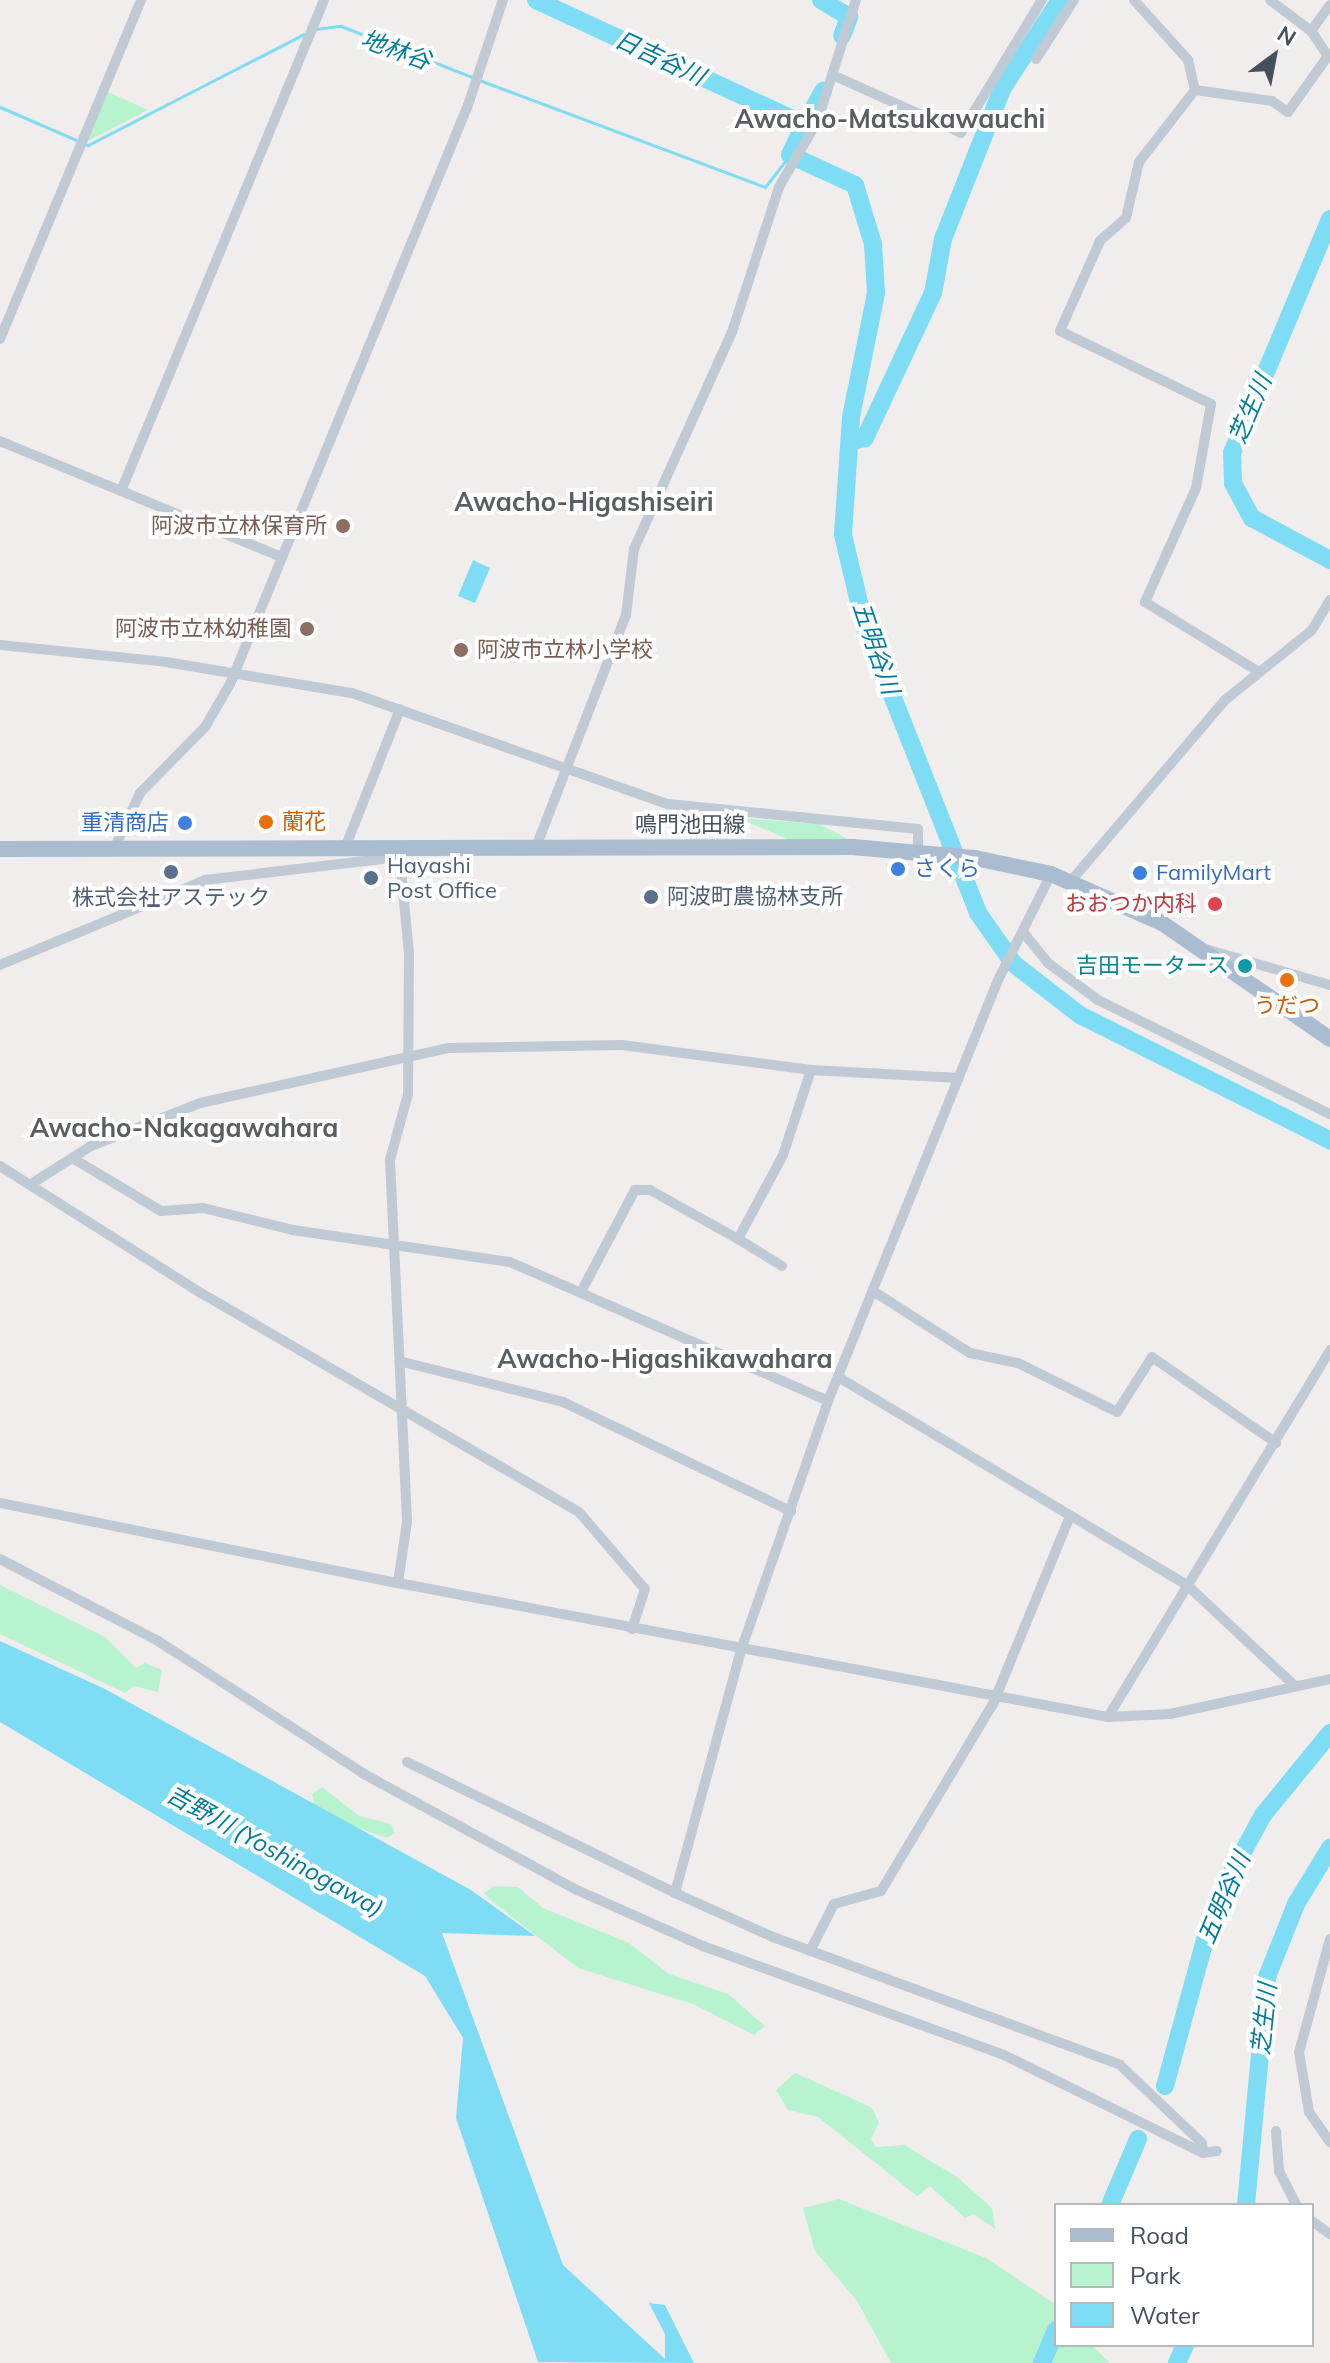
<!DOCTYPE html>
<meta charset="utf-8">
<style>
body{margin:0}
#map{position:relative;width:1330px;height:2363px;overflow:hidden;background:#f1eded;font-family:Mulish,"Noto Sans JP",sans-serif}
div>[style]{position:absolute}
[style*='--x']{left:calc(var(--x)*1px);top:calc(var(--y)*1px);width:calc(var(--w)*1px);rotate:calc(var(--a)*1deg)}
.green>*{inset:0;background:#b7f3ce}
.water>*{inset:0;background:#7fdcf5}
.stream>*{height:3px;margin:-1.5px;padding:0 1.5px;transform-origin:1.5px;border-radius:1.5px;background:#7fdcf5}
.river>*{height:18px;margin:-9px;padding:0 9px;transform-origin:9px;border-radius:9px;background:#7fdcf5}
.street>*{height:10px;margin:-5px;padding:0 5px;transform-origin:5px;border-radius:5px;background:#bfcad5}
.primary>*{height:16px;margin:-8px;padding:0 8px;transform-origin:8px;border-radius:8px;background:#aabdd0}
.dots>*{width:22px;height:22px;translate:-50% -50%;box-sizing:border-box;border:4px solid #fff;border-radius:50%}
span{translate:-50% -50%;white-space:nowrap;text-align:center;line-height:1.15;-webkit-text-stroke:8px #fff;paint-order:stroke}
.education-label{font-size:22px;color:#785e54}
.right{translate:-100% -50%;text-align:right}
.left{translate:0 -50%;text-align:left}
.food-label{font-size:22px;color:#c56008}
.shop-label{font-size:22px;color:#366cbe}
.street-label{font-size:22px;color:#44515d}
.service-label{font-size:22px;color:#4e5e75}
.health-label{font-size:22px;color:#be3a42}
.culture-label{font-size:22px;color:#0d838f}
.water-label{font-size:24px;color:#037c9c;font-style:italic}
.quarter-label{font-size:26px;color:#5a5e63;font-weight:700}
.legend{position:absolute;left:1054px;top:2203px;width:260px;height:144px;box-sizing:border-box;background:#fff;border:2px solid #b4b9be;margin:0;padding:10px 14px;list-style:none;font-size:24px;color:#44515d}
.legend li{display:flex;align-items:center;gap:16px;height:40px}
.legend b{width:40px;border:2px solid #b4b9be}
.north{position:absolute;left:1234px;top:16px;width:80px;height:80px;-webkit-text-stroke:6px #fff;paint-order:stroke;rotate:32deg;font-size:22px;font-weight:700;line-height:32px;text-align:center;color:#44515d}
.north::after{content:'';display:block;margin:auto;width:28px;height:36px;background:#44515d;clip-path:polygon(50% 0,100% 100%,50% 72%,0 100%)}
</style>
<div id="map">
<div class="green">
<i style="clip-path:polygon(108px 92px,148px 110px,88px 141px,88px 138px)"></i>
<i style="clip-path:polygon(738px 818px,819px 824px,848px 839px,790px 840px)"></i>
<i style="clip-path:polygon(0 1585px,105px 1637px,136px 1668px,145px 1663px,162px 1670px,158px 1692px,134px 1686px,125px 1693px,0 1634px)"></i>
<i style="clip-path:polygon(322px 1787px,359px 1816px,391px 1824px,395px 1833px,387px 1838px,355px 1827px,314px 1804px,312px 1794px)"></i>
<i style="clip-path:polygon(494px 1886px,518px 1887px,543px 1908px,629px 1943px,669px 1974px,728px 1994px,765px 2026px,754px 2035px,693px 2004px,578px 1968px,489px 1899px,484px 1893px)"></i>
<i style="clip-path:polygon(795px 2073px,871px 2107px,879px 2122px,871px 2139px,876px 2147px,904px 2145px,957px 2177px,992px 2208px,995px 2229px,974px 2214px,965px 2218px,930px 2186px,917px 2196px,818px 2117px,788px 2110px,776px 2090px)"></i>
<i style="clip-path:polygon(839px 2199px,986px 2258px,1056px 2305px,1056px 2345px,1092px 2345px,1110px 2363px,891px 2363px,857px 2301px,815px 2251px,803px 2208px)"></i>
</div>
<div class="water">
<i style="clip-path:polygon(473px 560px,490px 568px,475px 603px,458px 596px)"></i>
<i style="clip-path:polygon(0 1641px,105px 1689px,471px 1890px,535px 1936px,442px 1933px,563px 2265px,665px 2359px,665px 2334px,649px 2303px,665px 2305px,694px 2363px,538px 2362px,456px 2118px,463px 2038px,425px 1976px,0 1722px)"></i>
</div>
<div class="stream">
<i style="--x:315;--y:29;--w:26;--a:-7"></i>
<i style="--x:341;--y:26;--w:141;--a:21.3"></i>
<i style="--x:479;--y:80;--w:305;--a:20.5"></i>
<i style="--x:765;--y:187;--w:41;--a:-52"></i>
<i style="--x:0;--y:107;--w:96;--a:23.4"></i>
<i style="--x:88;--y:145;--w:247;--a:-27.2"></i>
</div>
<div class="river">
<i style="--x:536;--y:0;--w:282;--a:24.9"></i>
<i style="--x:792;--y:119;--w:16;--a:55"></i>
<i style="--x:801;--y:132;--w:25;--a:116"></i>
<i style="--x:790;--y:155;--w:72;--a:24.8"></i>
<i style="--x:855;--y:185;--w:62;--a:73"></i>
<i style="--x:873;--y:244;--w:49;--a:86.5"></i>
<i style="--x:876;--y:293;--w:126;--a:101.4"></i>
<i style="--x:851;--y:417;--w:118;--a:93.9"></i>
<i style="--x:843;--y:535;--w:95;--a:76.6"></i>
<i style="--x:865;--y:627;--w:308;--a:68.4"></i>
<i style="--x:978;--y:913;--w:62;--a:54.8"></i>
<i style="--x:1014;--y:964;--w:83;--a:37.7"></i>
<i style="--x:1080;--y:1015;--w:280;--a:26.6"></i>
<i style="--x:821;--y:0;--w:33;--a:31"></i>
<i style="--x:849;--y:17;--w:20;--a:110"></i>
<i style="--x:801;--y:132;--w:47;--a:-61.8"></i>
<i style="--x:1330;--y:219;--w:254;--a:112.7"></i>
<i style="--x:1232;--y:453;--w:30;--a:88"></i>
<i style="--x:1233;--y:483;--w:40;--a:62"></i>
<i style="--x:1252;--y:518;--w:89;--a:28.3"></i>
<i style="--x:851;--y:441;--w:14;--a:-12"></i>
<i style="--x:865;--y:438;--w:160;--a:-64.9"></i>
<i style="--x:933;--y:293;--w:55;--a:-79.5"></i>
<i style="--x:943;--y:239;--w:161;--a:-68.5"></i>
<i style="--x:1002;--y:89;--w:106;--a:-56.9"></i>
<i style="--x:1165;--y:2086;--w:170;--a:-74.7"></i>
<i style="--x:1210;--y:1922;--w:57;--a:-66.1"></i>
<i style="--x:1233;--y:1870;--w:63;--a:-61.4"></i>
<i style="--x:1263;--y:1815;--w:106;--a:-50.7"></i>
<i style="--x:1110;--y:2205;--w:72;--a:-67"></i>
<i style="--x:1246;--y:2205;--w:229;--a:-84.7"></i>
<i style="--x:1267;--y:1977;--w:79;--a:-68.3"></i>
<i style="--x:1296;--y:1904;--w:66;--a:-58.7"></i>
<i style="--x:1042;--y:2363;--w:36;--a:-67"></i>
<i style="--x:1177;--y:2363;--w:20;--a:-66"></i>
</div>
<div class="street">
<i style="--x:1134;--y:0;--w:81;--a:48"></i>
<i style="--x:1188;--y:60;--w:31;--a:77"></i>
<i style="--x:1195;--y:90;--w:91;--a:127.9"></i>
<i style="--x:1139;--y:162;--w:57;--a:103.1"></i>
<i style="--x:1126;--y:218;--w:35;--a:139"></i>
<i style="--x:1100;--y:241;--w:98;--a:114"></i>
<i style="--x:1060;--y:331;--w:168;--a:25.8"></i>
<i style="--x:1211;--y:404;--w:85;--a:100.1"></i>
<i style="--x:1196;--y:488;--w:125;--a:114.1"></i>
<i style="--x:1145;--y:602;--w:130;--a:31.5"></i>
<i style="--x:1311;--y:31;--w:32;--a:-54"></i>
<i style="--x:1036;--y:59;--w:70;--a:-57.2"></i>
<i style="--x:835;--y:76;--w:138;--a:24.3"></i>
<i style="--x:961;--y:133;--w:156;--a:-58.7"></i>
<i style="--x:1195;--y:90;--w:78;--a:8.1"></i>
<i style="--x:1272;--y:101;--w:19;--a:35"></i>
<i style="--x:1288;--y:112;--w:69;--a:-54.5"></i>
<i style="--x:1328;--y:56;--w:30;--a:-124"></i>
<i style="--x:1311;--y:31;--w:51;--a:-142.9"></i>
<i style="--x:0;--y:339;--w:367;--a:-67.4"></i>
<i style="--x:0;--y:441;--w:304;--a:22.4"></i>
<i style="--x:121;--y:491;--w:531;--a:-67.54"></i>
<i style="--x:0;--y:645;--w:167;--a:5.8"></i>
<i style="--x:166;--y:662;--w:189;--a:9.5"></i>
<i style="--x:352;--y:693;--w:335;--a:19.4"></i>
<i style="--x:668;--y:804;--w:251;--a:5.7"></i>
<i style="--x:918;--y:829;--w:21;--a:90"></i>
<i style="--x:536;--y:847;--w:249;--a:-68.8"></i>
<i style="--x:626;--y:615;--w:66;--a:-83.1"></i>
<i style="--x:634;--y:549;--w:238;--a:-65.7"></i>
<i style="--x:732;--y:332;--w:152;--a:-72"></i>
<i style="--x:779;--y:187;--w:75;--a:-59.7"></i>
<i style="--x:817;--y:122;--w:128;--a:-72.3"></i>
<i style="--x:345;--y:848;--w:149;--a:-68.4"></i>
<i style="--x:399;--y:848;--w:105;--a:84.6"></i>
<i style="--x:409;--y:953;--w:141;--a:90.4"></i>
<i style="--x:408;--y:1094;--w:68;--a:105.3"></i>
<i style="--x:390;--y:1160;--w:362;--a:87.3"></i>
<i style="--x:407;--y:1522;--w:62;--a:98.4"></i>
<i style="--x:398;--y:1583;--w:723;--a:10.69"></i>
<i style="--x:1108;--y:1717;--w:62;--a:-2.8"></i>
<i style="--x:1170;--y:1714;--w:164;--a:-12.3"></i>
<i style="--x:114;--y:849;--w:62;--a:-65.1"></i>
<i style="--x:140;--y:793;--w:93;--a:-45.4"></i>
<i style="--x:205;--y:727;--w:50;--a:-59.8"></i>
<i style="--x:230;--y:684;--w:626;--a:-67.65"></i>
<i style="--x:468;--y:105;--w:111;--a:-71.6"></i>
<i style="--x:1071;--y:881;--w:238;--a:-49.6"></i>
<i style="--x:1225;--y:700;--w:112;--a:-38.8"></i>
<i style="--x:1312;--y:630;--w:35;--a:-59"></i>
<i style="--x:1023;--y:932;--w:40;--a:51"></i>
<i style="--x:1048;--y:963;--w:62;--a:36.5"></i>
<i style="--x:1098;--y:1000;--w:258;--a:26.2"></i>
<i style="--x:1202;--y:948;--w:133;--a:16.1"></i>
<i style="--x:0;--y:965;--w:222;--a:-22.5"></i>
<i style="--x:205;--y:880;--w:195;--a:-6.8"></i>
<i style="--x:74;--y:1159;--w:101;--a:30.9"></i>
<i style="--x:161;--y:1211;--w:42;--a:-4.1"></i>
<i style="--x:203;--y:1208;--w:93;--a:13.7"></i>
<i style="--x:293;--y:1230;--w:219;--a:8.4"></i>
<i style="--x:510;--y:1262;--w:347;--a:23.6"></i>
<i style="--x:0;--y:1166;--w:238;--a:32.3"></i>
<i style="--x:201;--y:1293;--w:437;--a:30.1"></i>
<i style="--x:579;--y:1512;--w:101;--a:49.4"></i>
<i style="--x:645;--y:1589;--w:42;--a:108"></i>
<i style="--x:31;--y:1184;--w:71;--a:-32.3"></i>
<i style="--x:91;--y:1146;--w:117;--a:-21.5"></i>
<i style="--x:200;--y:1103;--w:255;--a:-12.5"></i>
<i style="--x:449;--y:1048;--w:173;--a:-1"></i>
<i style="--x:622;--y:1045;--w:191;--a:7.5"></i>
<i style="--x:811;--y:1070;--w:148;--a:3.1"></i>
<i style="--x:782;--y:1266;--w:52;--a:-148.5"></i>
<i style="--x:738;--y:1239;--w:95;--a:-61.8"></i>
<i style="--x:783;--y:1155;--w:89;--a:-71.8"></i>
<i style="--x:582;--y:1290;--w:113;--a:-62.1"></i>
<i style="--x:635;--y:1190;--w:15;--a:0"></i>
<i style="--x:650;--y:1190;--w:101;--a:29.1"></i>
<i style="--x:873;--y:1291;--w:115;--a:32.6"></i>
<i style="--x:970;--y:1353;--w:49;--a:11.8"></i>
<i style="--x:1018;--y:1363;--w:110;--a:26.3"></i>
<i style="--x:1117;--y:1412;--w:65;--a:-57.5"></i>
<i style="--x:1152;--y:1357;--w:151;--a:34.7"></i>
<i style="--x:403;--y:1362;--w:165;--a:14"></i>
<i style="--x:563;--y:1402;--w:253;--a:25.6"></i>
<i style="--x:838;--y:1377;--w:406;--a:30.8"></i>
<i style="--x:1187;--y:1585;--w:148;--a:43.1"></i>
<i style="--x:0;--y:1503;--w:406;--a:11.4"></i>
<i style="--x:0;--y:1559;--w:178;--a:27.4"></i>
<i style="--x:158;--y:1641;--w:245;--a:32.8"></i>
<i style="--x:364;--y:1774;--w:243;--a:28.6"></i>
<i style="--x:577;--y:1890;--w:138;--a:24"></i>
<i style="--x:703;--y:1946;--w:320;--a:19.9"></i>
<i style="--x:1004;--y:2055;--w:222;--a:26.2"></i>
<i style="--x:1203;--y:2153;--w:14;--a:-8"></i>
<i style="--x:1108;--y:1717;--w:429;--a:-58.8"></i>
<i style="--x:407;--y:1762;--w:298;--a:26"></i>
<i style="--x:675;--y:1893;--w:252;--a:-74.8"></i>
<i style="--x:741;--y:1650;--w:264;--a:-70.7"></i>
<i style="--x:828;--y:1401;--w:456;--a:-68"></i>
<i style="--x:999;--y:978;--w:116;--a:-63.4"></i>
<i style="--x:675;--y:1893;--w:107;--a:24.2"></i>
<i style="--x:773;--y:1937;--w:370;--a:20.2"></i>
<i style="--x:1120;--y:2065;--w:113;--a:43.6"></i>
<i style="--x:1202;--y:2143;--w:10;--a:84"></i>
<i style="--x:1330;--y:1939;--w:117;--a:105.3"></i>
<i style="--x:1299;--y:2052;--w:61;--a:80.5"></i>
<i style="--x:1309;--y:2112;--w:37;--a:55"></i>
<i style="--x:810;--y:1951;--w:53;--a:-62.9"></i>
<i style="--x:834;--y:1904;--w:49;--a:-15.5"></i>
<i style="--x:881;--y:1891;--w:218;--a:-59.1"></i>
<i style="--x:993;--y:1704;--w:203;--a:-67.7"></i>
<i style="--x:1276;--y:2131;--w:40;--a:85.7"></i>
<i style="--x:1279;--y:2171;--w:38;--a:63"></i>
<i style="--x:1312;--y:2221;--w:22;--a:36"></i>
</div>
<div class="primary">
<i style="--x:0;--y:849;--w:853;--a:-0.13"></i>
<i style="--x:853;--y:847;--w:122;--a:5.2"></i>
<i style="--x:975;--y:858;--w:78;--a:11.9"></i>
<i style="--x:1051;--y:874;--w:121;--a:23.8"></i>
<i style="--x:1162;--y:923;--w:204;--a:34.6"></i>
</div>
<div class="dots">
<i style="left:343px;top:526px;background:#8d6e63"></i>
<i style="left:307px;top:629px;background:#8d6e63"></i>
<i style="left:461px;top:650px;background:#8d6e63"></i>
<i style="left:266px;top:822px;background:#e8710a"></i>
<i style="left:185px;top:823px;background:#3f7fe0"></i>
<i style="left:898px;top:869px;background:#3f7fe0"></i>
<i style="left:171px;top:872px;background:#5c6f8a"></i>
<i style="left:1140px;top:873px;background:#3f7fe0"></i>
<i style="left:371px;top:878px;background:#5c6f8a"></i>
<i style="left:651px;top:897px;background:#5c6f8a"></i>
<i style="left:1215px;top:904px;background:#e0444e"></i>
<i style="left:1245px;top:966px;background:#0f9aa8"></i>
<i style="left:1287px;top:980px;background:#e8710a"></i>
</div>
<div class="education-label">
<span class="right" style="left:327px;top:526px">阿波市立林保育所</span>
<span class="right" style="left:291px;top:629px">阿波市立林幼稚園</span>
<span class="left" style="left:477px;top:650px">阿波市立林小学校</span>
</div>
<div class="food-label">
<span class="left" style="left:282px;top:822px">蘭花</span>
<span style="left:1287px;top:1006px">うだつ</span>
</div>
<div class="shop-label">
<span class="right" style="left:169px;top:823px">重清商店</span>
<span class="left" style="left:914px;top:869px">さくら</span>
<span class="left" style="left:1156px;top:873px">FamilyMart</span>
</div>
<div class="street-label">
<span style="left:690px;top:825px">鳴門池田線</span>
</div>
<div class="service-label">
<span class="left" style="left:387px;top:878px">Hayashi<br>Post Office</span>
<span class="left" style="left:667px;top:897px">阿波町農協林支所</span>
<span style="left:171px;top:898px">株式会社アステック</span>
</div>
<div class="health-label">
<span class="right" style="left:1197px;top:904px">おおつか内科</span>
</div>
<div class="culture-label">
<span class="right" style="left:1229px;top:966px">吉田モータース</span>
</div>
<div class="water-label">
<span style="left:396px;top:50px;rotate:20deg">地林谷</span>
<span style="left:660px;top:58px;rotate:25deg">日吉谷川</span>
<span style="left:1250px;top:409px;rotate:-67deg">芝生川</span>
<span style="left:876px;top:648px;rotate:71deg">五明谷川</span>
<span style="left:275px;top:1851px;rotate:29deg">吉野川 (Yoshinogawa)</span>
<span style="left:1224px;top:1898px;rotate:-67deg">五明谷川</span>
<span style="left:1264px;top:2019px;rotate:-84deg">芝生川</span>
</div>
<div class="quarter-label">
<span style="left:890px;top:119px">Awacho-Matsukawauchi</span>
<span style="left:584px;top:502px">Awacho-Higashiseiri</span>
<span style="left:184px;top:1128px">Awacho-Nakagawahara</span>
<span style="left:665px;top:1359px">Awacho-Higashikawahara</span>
</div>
<ul class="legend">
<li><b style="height:10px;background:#aabdd0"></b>Road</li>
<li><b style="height:22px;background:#b7f3ce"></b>Park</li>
<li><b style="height:22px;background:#7fdcf5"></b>Water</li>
</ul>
<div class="north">N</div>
</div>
